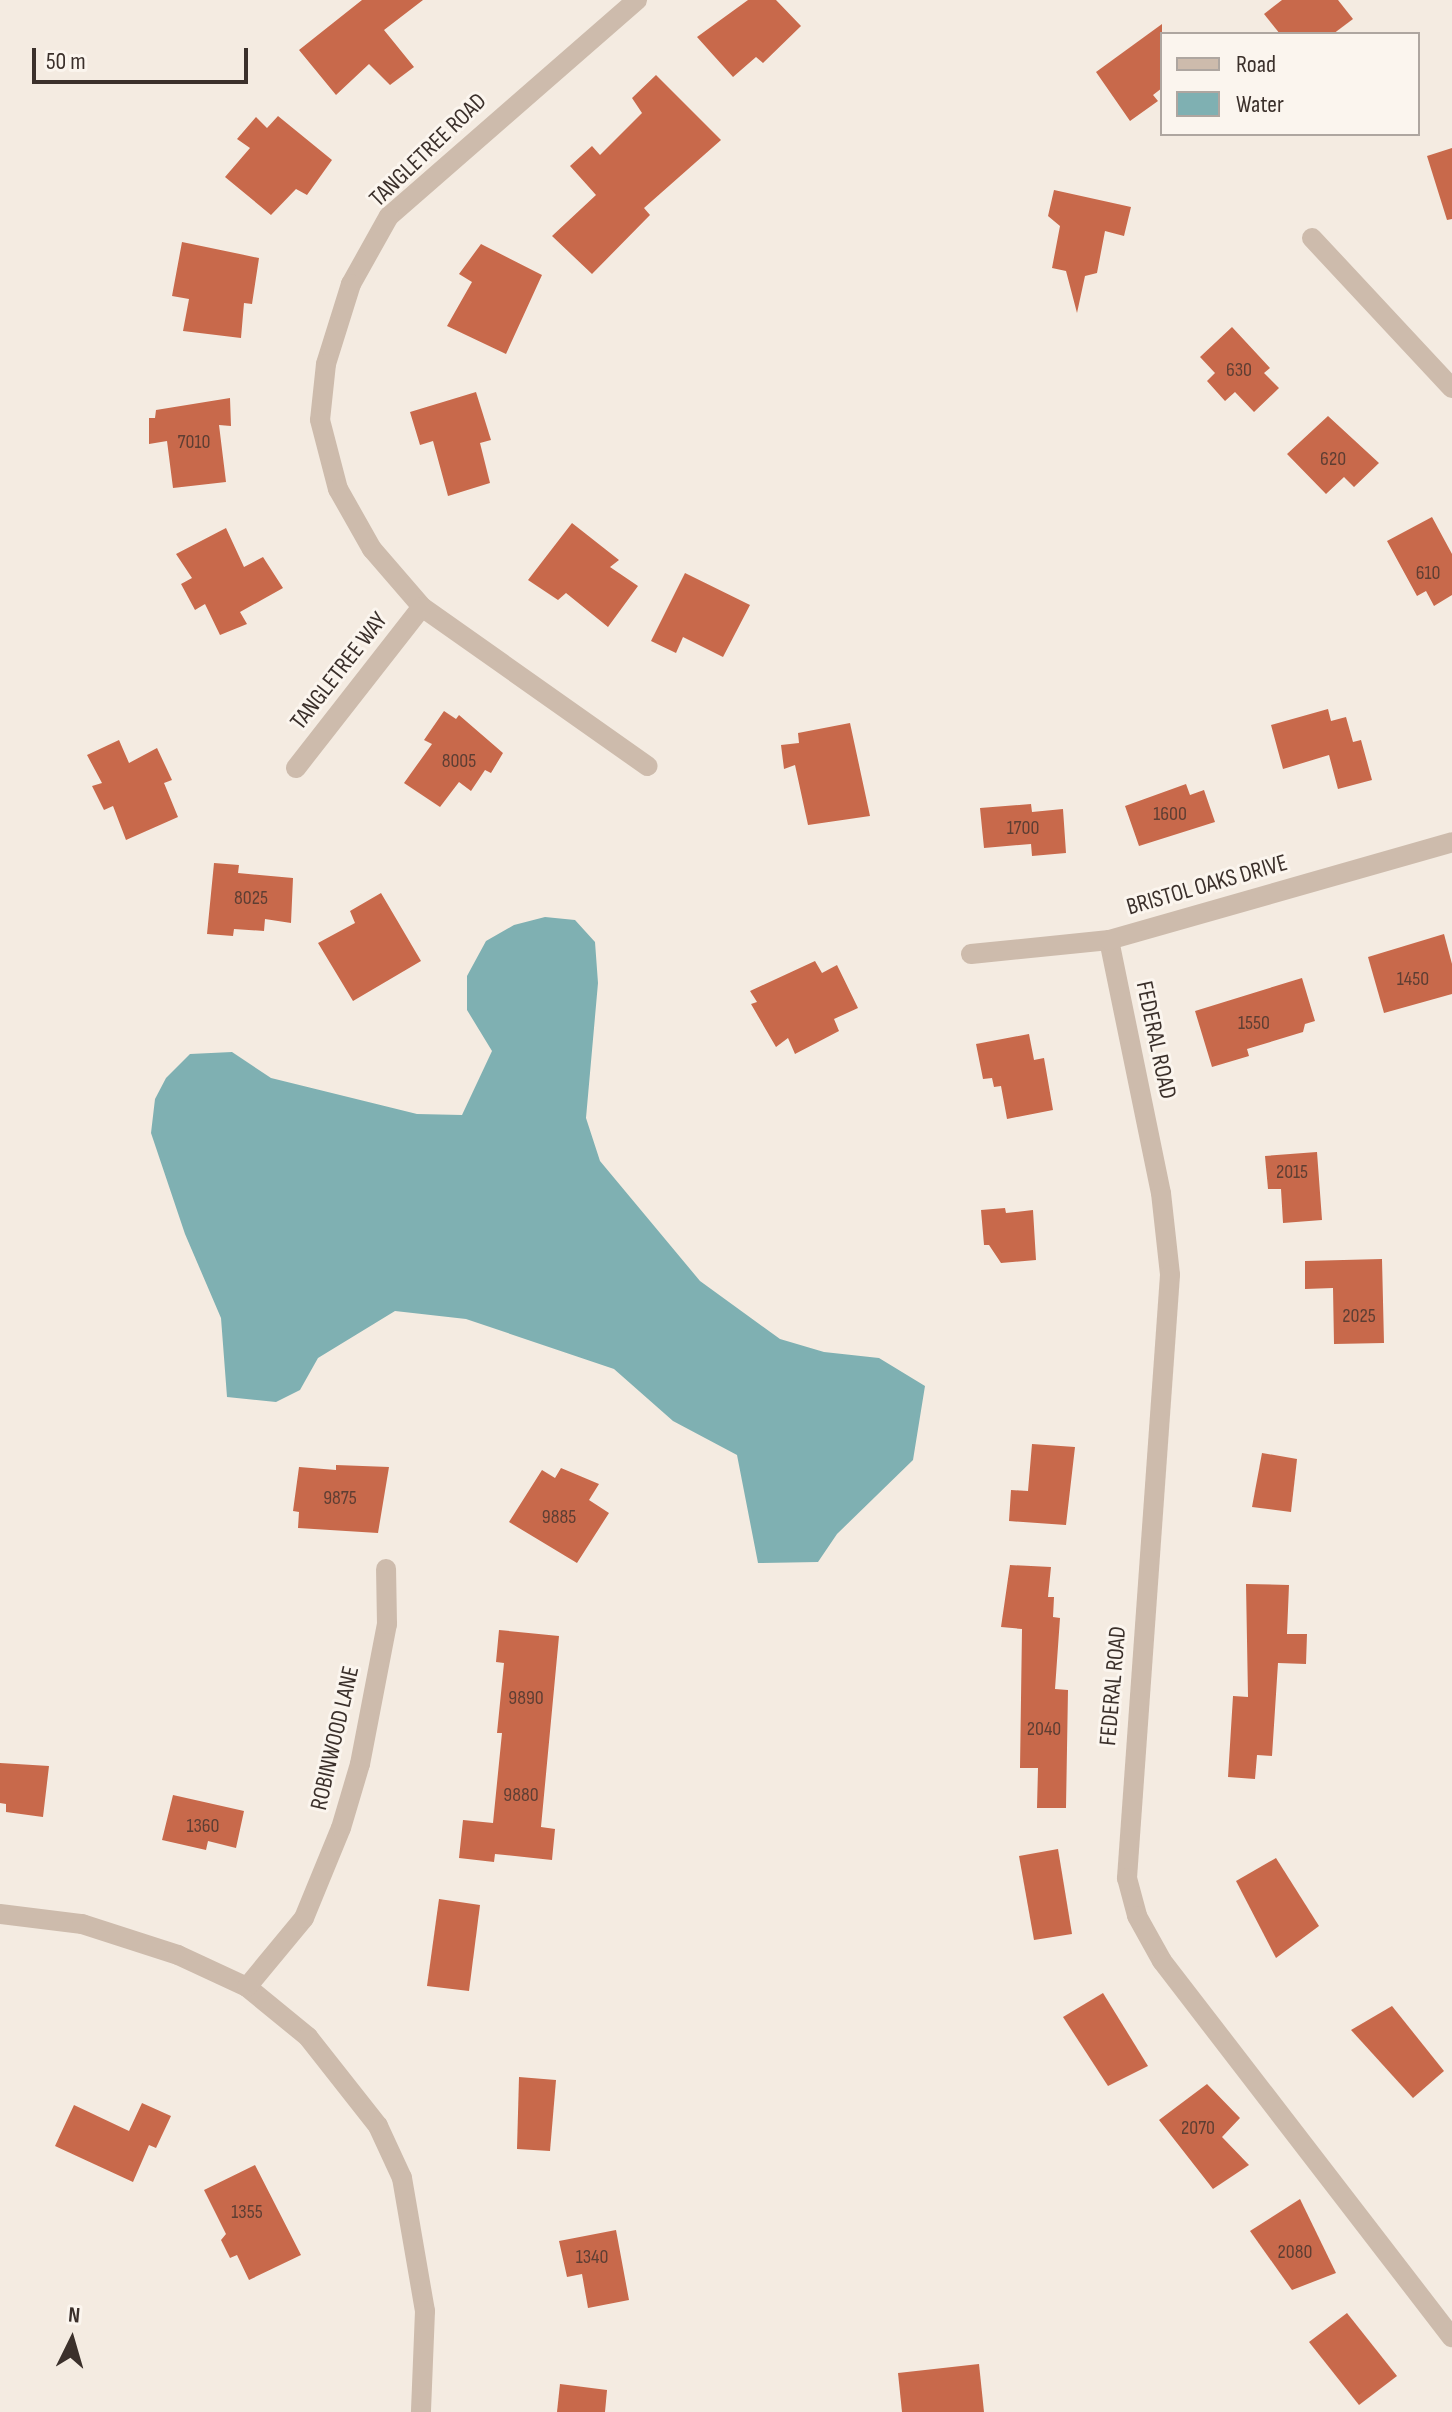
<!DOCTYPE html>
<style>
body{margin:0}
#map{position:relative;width:1452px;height:2412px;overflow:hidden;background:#f4ebe1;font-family:"Sofia Sans Condensed",sans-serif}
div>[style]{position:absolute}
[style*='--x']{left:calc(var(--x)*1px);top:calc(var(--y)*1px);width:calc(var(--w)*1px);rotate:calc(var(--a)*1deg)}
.water>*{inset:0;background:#7fb0b2}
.building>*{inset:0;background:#c8694b}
.minor>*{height:20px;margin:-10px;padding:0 10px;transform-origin:10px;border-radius:10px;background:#cdbbac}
span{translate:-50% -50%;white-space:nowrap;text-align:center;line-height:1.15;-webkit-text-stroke:6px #fbf5ee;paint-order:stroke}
.number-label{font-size:20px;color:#5e3e33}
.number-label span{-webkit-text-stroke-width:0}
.street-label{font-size:24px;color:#3b302b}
.legend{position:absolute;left:1160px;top:32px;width:260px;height:104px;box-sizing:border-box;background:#fbf5ee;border:2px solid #aea6a0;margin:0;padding:10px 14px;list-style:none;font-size:24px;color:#3b302b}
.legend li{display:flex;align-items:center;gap:16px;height:40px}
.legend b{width:40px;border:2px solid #aea6a0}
.north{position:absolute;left:32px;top:2300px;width:80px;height:80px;-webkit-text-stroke:6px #fbf5ee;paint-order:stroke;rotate:5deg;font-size:22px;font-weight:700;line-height:32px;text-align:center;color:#3b302b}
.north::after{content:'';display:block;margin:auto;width:28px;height:36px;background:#3b302b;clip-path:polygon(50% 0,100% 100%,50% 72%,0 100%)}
.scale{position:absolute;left:32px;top:48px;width:216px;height:36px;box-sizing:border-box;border:4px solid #3b302b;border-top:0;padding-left:10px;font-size:24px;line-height:28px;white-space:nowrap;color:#3b302b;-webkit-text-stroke:6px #fbf5ee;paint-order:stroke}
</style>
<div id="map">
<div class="water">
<i style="clip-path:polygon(545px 917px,575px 920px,595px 942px,598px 983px,586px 1118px,600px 1161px,700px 1281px,780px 1339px,824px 1352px,879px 1358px,925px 1386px,913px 1460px,837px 1534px,818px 1562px,758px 1563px,737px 1455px,673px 1421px,614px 1369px,466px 1319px,395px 1311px,318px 1358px,300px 1390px,276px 1402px,227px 1397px,221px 1318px,185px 1234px,151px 1133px,155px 1099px,166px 1078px,190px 1054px,232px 1052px,271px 1078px,417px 1114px,462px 1115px,492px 1051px,467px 1010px,467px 976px,486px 941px,514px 925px)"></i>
</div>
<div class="building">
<i style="clip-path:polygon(362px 0,423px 0,384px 30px,414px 67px,390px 85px,369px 64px,336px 95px,299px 50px)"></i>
<i style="clip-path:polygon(748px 0,776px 0,801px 26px,763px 63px,756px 57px,733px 77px,697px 37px)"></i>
<i style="clip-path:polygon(1282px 0,1338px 0,1353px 19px,1333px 34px,1280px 34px,1264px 14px)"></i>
<i style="clip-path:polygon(1162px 24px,1162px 88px,1153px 95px,1158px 101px,1130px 121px,1096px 72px)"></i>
<i style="clip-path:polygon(656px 75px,721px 140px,644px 208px,650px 215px,592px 274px,552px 236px,596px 195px,570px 166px,592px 146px,600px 155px,642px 113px,632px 98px)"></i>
<i style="clip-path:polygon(278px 116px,332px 160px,307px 195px,296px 189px,271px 215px,225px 177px,250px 148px,237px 139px,256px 117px,267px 128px)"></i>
<i style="clip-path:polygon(1452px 148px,1452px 219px,1447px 220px,1427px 156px)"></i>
<i style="clip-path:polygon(1054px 190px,1131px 207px,1124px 236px,1105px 231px,1097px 273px,1085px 276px,1077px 313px,1066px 271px,1052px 268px,1060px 226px,1048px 216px)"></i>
<i style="clip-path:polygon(182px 242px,259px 258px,252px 304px,244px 303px,241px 338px,183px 331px,189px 299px,172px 296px)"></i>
<i style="clip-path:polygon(481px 244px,542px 275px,506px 354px,447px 326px,472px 282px,459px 274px)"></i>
<i style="clip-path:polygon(1232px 327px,1270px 368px,1264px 373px,1279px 388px,1254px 412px,1235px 392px,1225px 401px,1207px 381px,1215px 373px,1200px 357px)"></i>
<i style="clip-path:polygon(476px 392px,491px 440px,480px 443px,490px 483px,448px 496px,433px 441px,420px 445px,410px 412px)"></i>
<i style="clip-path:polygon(230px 398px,231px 426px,219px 425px,226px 482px,173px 488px,167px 441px,149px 444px,149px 418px,155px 418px,156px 410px)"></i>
<i style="clip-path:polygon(1328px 416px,1379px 463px,1354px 487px,1344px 477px,1326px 494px,1287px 454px)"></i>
<i style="clip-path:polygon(1432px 517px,1452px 554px,1452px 595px,1434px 606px,1426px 591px,1417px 596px,1387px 541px)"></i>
<i style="clip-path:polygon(572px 523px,619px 560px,610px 567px,638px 586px,608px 627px,566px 593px,558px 600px,528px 580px)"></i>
<i style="clip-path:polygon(226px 528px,244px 567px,263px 557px,283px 588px,240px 612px,247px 624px,220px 635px,205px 604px,195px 610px,181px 584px,192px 578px,176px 554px)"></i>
<i style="clip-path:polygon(685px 573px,750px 605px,723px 657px,683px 637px,676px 653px,651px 641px)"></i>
<i style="clip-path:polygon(1328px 709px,1331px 721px,1346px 717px,1353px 742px,1361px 740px,1372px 780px,1338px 789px,1329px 755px,1283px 769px,1271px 725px)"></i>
<i style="clip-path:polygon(444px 711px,456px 719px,459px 715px,503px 753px,491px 773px,485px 770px,471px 791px,459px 782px,440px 807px,404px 783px,432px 744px,424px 740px)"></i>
<i style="clip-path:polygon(850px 723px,870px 816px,808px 825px,795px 765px,784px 769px,781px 745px,799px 743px,798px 733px)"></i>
<i style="clip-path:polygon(119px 740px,129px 763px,157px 748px,172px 780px,164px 783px,178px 817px,126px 840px,113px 806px,104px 810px,92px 786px,102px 783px,87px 755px)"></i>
<i style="clip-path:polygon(1186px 784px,1190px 795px,1204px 790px,1215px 822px,1139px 846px,1125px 806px)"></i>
<i style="clip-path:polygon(1031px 804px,1032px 812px,1063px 809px,1066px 853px,1032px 856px,1031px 844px,984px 848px,980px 808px)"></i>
<i style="clip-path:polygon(214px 863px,239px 865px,238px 873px,293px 878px,291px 923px,265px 919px,264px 931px,234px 929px,233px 936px,207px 934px)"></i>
<i style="clip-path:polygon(381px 893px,421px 961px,353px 1001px,318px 943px,355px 923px,350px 911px)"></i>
<i style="clip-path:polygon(1444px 934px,1452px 964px,1452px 994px,1384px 1013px,1368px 957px)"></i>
<i style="clip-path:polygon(815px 961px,822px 973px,837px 965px,858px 1008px,834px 1019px,839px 1031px,795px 1054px,788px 1038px,776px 1047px,751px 1004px,757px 1002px,750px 991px)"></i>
<i style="clip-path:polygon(1302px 978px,1315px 1021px,1305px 1024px,1303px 1032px,1247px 1049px,1249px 1056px,1212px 1067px,1195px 1011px)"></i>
<i style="clip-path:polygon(1029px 1034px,1034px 1060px,1044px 1058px,1053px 1110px,1007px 1119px,1001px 1086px,994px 1087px,992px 1078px,983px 1079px,976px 1044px)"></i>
<i style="clip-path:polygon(1317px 1152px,1322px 1220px,1283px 1223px,1281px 1189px,1268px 1189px,1265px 1156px)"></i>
<i style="clip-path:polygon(1005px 1208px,1006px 1213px,1033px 1210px,1036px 1260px,1001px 1263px,989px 1245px,984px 1245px,981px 1210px)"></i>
<i style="clip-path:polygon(1382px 1259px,1384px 1343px,1334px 1344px,1333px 1288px,1305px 1289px,1305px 1261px)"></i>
<i style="clip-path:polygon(1032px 1444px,1075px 1447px,1066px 1525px,1009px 1521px,1011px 1490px,1028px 1491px)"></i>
<i style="clip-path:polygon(1262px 1453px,1297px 1459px,1291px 1512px,1252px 1507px)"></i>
<i style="clip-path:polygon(336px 1465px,389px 1467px,378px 1533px,298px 1528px,299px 1512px,293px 1511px,299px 1467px,336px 1470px)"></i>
<i style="clip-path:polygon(561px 1468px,599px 1484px,589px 1500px,609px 1513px,577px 1563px,509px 1522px,542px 1470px,555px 1478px)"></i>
<i style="clip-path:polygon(1010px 1565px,1051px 1567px,1048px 1597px,1054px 1597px,1053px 1617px,1060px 1618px,1055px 1689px,1068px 1690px,1066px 1808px,1037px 1808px,1038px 1768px,1020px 1768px,1022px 1629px,1001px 1627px)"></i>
<i style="clip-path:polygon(1246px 1584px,1289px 1585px,1287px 1634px,1307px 1634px,1306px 1664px,1278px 1663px,1272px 1756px,1257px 1755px,1255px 1779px,1228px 1777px,1233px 1696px,1248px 1697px)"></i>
<i style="clip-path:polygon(499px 1630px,559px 1636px,541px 1827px,555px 1829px,552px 1860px,495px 1854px,494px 1862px,459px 1858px,463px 1820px,493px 1823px,502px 1733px,497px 1733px,504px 1663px,496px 1662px)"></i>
<i style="clip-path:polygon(0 1763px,49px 1766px,43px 1817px,6px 1812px,6px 1804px,0 1803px)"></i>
<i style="clip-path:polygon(173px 1795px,244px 1811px,236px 1848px,208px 1841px,206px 1850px,162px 1840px)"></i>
<i style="clip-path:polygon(1058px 1849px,1072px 1934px,1034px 1940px,1019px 1856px)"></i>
<i style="clip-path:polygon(1276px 1858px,1319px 1926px,1276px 1958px,1236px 1881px)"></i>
<i style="clip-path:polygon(439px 1899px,480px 1905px,469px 1991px,427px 1986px)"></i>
<i style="clip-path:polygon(1103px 1993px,1148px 2066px,1108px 2086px,1063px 2017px)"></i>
<i style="clip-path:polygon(1392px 2006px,1444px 2071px,1413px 2098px,1351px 2030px)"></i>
<i style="clip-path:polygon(519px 2077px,556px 2080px,550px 2151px,517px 2149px)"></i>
<i style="clip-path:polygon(1207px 2084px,1240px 2118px,1222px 2137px,1249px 2165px,1213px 2189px,1159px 2120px)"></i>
<i style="clip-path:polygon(142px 2103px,171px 2116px,156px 2148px,149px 2145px,133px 2182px,55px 2146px,74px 2105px,129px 2131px)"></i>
<i style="clip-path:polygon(255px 2165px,301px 2255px,249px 2280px,237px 2255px,230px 2258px,221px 2240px,226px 2234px,204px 2190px)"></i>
<i style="clip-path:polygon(1300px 2199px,1336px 2273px,1292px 2290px,1250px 2231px)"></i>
<i style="clip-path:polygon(616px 2230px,629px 2300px,588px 2308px,582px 2274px,567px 2277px,559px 2241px)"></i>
<i style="clip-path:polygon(1347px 2313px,1397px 2376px,1359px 2405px,1309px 2342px)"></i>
<i style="clip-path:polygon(979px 2364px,984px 2412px,902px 2412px,898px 2373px)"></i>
<i style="clip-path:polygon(560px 2384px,607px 2390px,605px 2412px,557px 2412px)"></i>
</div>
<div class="minor">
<i style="--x:637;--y:0;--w:329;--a:138.9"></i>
<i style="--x:389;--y:216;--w:78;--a:119.2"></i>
<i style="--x:351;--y:284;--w:84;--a:107.4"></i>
<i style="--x:326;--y:364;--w:56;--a:96.1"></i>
<i style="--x:320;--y:420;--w:71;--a:75.4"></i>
<i style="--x:338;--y:489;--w:69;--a:60.5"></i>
<i style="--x:372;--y:549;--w:77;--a:49.2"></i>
<i style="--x:422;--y:607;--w:276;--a:35.2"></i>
<i style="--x:1312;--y:238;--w:205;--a:47"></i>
<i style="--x:296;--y:768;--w:204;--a:-52"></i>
<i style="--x:1109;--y:940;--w:258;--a:78.4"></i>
<i style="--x:1161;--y:1193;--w:82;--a:83.7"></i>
<i style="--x:1170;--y:1275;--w:605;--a:94.08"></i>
<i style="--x:1127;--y:1878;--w:39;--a:75"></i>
<i style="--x:1137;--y:1916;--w:51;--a:60.9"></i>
<i style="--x:1162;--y:1961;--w:475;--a:52.4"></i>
<i style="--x:971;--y:954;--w:139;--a:-5.8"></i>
<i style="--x:1109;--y:940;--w:357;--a:-15.9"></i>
<i style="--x:0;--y:1914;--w:83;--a:7"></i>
<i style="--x:82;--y:1924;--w:101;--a:17.9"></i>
<i style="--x:178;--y:1955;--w:76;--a:24.9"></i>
<i style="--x:247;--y:1987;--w:79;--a:39.3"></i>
<i style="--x:308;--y:2037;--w:113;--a:51.8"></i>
<i style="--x:378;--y:2126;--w:57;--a:65.2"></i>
<i style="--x:402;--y:2178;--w:135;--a:80.2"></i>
<i style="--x:425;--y:2311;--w:101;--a:92.3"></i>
<i style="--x:247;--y:1987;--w:89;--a:-50.4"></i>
<i style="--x:304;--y:1918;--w:97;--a:-67.7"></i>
<i style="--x:341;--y:1828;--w:67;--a:-73.5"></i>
<i style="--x:360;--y:1764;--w:143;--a:-79.1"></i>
<i style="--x:387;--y:1624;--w:55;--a:-91"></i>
</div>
<div class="number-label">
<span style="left:1239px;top:370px">630</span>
<span style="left:194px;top:442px">7010</span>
<span style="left:1333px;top:459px">620</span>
<span style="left:1428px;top:573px">610</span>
<span style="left:459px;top:761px">8005</span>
<span style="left:1170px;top:814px">1600</span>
<span style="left:1023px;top:828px">1700</span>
<span style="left:251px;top:898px">8025</span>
<span style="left:1413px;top:979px">1450</span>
<span style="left:1254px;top:1023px">1550</span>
<span style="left:1292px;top:1172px">2015</span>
<span style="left:1359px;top:1316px">2025</span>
<span style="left:340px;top:1498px">9875</span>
<span style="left:559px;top:1517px">9885</span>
<span style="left:526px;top:1698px">9890</span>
<span style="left:1044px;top:1729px">2040</span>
<span style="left:521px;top:1795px">9880</span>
<span style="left:203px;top:1826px">1360</span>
<span style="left:1198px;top:2128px">2070</span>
<span style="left:247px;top:2212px">1355</span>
<span style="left:1295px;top:2252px">2080</span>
<span style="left:592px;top:2257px">1340</span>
</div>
<div class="street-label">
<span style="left:428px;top:150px;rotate:-44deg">TANGLETREE ROAD</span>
<span style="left:339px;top:671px;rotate:-52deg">TANGLETREE WAY</span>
<span style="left:1207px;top:885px;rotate:-16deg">BRISTOL OAKS DRIVE</span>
<span style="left:1156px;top:1040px;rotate:78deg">FEDERAL ROAD</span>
<span style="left:1113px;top:1686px;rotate:-85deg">FEDERAL ROAD</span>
<span style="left:335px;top:1738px;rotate:-77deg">ROBINWOOD LANE</span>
</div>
<ul class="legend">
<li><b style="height:10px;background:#cdbbac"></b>Road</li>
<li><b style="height:22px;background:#7fb0b2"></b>Water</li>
</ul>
<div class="north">N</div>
<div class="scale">50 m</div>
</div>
